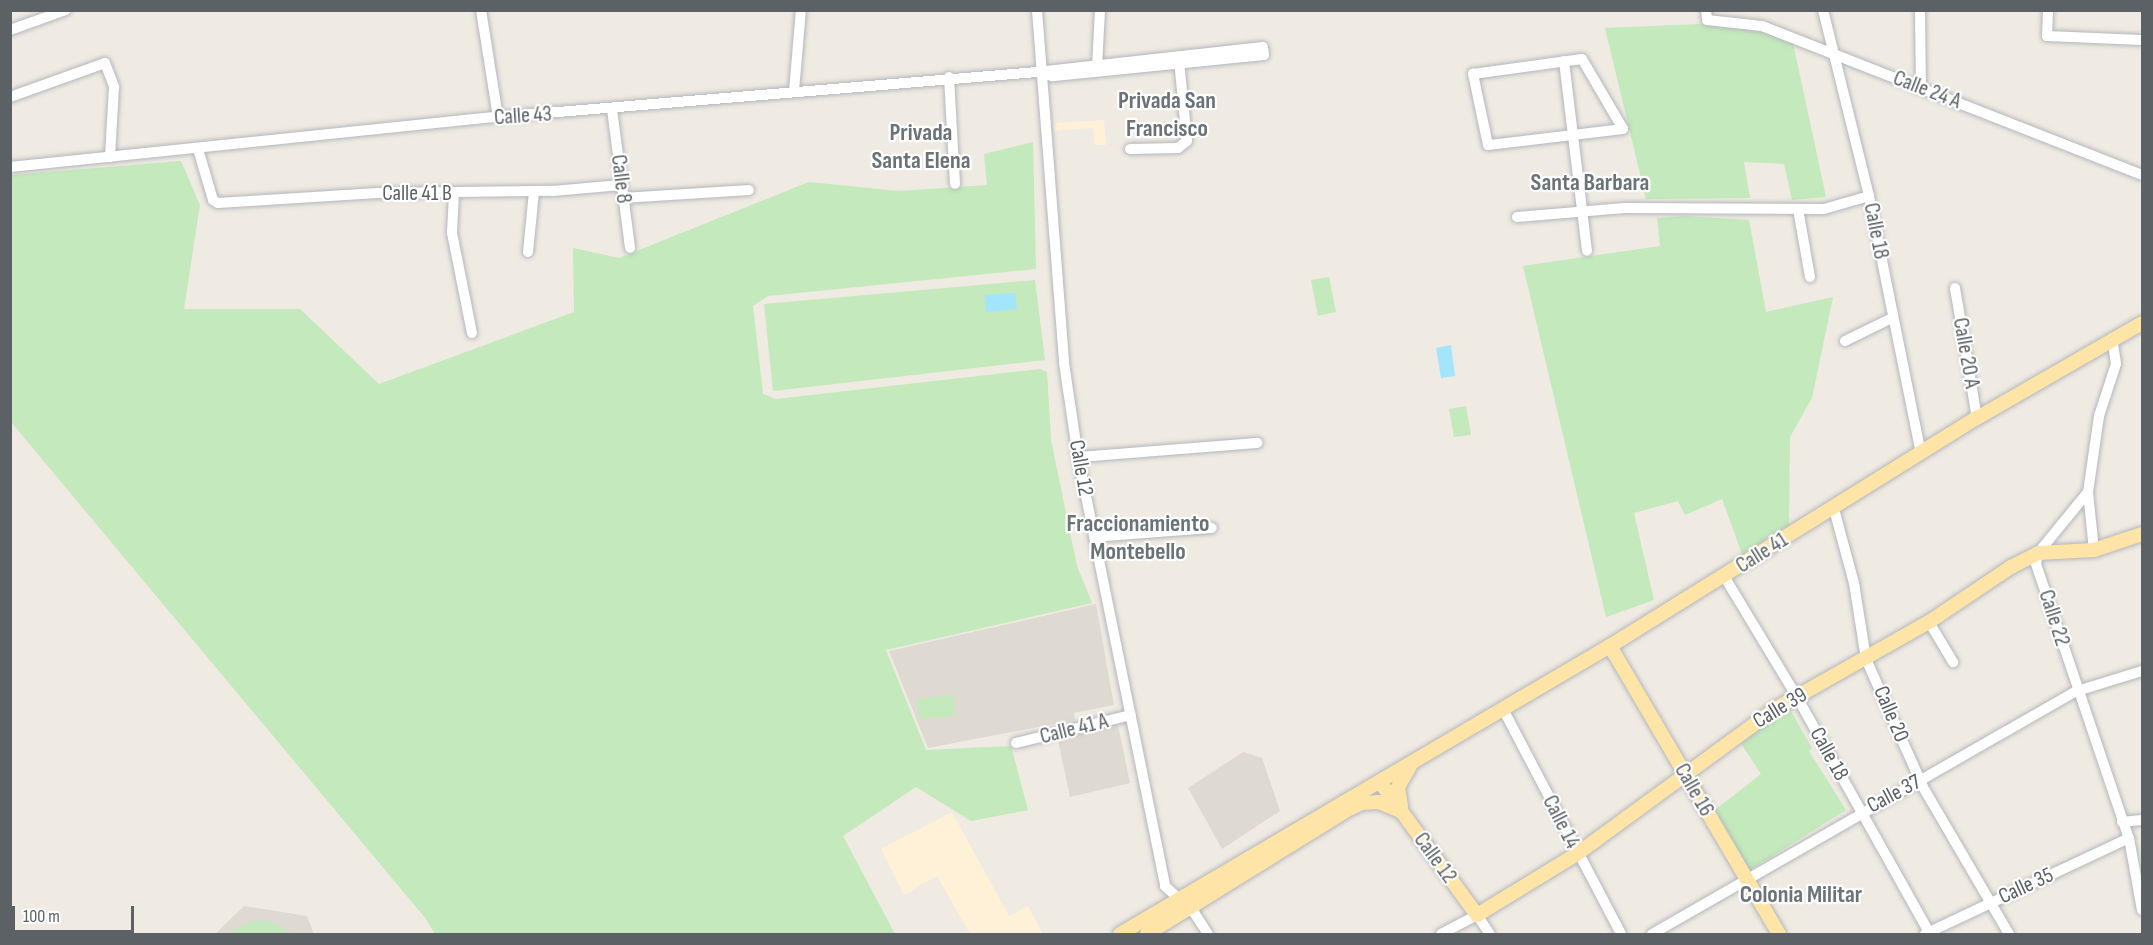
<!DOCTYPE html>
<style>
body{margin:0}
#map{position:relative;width:2153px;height:945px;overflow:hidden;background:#efeae2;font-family:"Sofia Sans Condensed",sans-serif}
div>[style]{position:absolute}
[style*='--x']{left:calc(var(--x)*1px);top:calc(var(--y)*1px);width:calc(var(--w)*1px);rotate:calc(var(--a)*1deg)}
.commercial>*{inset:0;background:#fff0d8}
.education>*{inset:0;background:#dfdad1}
.green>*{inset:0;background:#c3e9bc}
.water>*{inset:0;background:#a3e5ff}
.roads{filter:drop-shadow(0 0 2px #b3b7bb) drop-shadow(0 0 2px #b3b7bb)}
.minor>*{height:10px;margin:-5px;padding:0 5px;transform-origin:5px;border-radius:5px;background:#fff}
.major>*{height:14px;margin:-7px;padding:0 7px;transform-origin:7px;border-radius:7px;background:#ffe4a8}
span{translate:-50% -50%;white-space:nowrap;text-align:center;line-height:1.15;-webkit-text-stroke:4.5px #fff;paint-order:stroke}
.street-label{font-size:22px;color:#5b6165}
.neighbourhood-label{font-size:24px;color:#6c7377;font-weight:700}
.frame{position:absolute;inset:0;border:12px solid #5b6165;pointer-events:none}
.scale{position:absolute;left:12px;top:906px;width:122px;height:27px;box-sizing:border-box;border:3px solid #5b6165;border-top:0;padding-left:8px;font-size:18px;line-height:21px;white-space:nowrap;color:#5b6165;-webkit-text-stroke:4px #fff;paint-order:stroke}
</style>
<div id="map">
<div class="commercial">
<i style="clip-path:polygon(1104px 120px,1106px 145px,1095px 145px,1093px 128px,1054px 131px,1054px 123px)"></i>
<i style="clip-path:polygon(952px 812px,1009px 916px,1028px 906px,1043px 934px,970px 934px,937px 876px,904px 895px,881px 849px)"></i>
</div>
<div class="education">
<i style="clip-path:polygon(1096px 604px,1114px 705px,1074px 713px,1075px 720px,928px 748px,889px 651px)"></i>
<i style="clip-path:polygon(1118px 725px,1130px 783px,1070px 797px,1058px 740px)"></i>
<i style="clip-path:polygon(1243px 752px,1262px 758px,1280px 811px,1222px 849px,1188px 788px)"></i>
<i style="clip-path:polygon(244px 906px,307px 916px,314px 934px,215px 934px)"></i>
</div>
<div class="green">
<i style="clip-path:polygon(1699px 24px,1766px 31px,1793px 43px,1826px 197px,1792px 200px,1784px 164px,1744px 162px,1750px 198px,1646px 199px,1605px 28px)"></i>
<i style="clip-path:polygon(1033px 142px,1036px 269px,768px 296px,753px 306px,763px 394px,776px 399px,1040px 369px,1047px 372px,1051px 440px,1077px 566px,1092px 603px,886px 650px,926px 750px,1011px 746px,1028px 810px,971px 821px,916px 787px,843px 836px,895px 934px,435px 934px,426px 919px,11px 422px,10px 175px,181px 161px,200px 205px,184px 309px,300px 309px,379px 384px,574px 312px,573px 248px,619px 258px,809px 182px,899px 191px,987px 185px,984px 154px)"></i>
<i style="clip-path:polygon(1683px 216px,1749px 220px,1766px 312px,1833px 297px,1812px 398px,1790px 437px,1789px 525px,1742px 554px,1722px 499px,1685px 515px,1678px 501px,1634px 513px,1654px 600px,1606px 617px,1523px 266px,1660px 246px,1657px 218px)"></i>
<i style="clip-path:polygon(1329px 277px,1336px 312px,1318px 316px,1311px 280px)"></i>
<i style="clip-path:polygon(1035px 280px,1045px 360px,773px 391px,764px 304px)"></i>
<i style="clip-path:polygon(1466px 406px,1471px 435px,1454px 437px,1449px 409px)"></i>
<i style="clip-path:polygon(953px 695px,955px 716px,919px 719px,917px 699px)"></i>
<i style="clip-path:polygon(1789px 708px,1812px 748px,1809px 751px,1846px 810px,1745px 873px,1715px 810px,1761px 774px,1738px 739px)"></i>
<i style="clip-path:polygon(253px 921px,269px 921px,293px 934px,227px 934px)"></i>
</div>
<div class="water">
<i style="clip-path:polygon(1015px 293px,1017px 309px,986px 312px,985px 295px)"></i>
<i style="clip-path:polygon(1451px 345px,1455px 376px,1441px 378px,1436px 348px)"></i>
</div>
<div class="roads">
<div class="minor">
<i style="--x:481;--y:10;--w:108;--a:81"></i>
<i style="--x:1037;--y:10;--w:354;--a:85.6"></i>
<i style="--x:1064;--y:363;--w:95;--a:81.5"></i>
<i style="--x:1078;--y:457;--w:438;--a:78.5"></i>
<i style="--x:1165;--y:886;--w:41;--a:43"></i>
<i style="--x:1195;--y:914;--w:24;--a:57"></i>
<i style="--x:1706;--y:10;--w:10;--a:84"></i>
<i style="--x:1707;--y:20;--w:55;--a:6.2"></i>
<i style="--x:1762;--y:26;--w:408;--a:21.4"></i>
<i style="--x:1823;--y:10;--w:192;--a:76.1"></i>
<i style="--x:1869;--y:196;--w:262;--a:78.6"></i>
<i style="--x:1920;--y:10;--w:78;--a:89.3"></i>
<i style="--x:2048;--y:10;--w:26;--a:92"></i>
<i style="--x:2047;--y:36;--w:95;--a:2.4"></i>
<i style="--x:10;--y:30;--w:59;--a:-19.7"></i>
<i style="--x:1582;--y:59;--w:81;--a:59.6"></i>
<i style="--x:1623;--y:129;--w:136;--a:173.2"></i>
<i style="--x:1488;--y:145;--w:73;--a:-101.9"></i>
<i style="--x:1473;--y:74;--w:110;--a:-7.8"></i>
<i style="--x:1564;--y:61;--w:191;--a:83.1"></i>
<i style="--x:1097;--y:67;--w:57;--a:-87"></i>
<i style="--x:949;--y:77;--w:107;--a:86.8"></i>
<i style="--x:794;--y:91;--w:81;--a:-85.1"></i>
<i style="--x:10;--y:97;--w:101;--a:-19.7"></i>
<i style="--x:105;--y:63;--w:26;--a:69"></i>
<i style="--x:114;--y:87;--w:70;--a:93.3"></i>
<i style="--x:612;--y:109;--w:140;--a:82.6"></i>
<i style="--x:198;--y:149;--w:53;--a:73.6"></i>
<i style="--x:213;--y:200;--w:6;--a:31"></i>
<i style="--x:218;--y:203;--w:160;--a:-3.6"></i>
<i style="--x:378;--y:193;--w:175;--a:-0.7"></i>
<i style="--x:553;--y:191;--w:68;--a:-5"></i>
<i style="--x:1130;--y:149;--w:48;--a:-1.2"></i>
<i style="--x:1178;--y:148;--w:11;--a:-38"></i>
<i style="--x:1187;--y:141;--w:80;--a:-95.7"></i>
<i style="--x:10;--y:167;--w:491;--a:-5.9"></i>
<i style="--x:498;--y:117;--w:541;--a:-4.77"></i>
<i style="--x:1037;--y:72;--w:227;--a:-6.3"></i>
<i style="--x:1263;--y:47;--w:8;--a:83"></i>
<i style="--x:1264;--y:55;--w:213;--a:174.3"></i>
<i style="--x:1052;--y:76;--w:16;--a:-165"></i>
<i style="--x:454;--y:194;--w:39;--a:93"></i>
<i style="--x:452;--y:233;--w:102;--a:78.7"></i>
<i style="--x:623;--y:198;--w:126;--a:-3.6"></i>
<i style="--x:1798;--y:209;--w:69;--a:80"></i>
<i style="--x:1517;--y:217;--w:108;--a:-4.8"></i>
<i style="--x:1625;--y:208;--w:199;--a:0.3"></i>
<i style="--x:1824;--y:209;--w:47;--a:-16.1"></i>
<i style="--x:528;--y:252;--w:60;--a:-84.3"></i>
<i style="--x:1955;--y:288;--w:132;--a:80.4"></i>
<i style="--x:2112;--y:338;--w:26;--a:81"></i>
<i style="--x:2116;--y:364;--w:55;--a:108.1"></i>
<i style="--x:2099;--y:416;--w:77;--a:98.2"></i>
<i style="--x:2088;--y:492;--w:79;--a:129.3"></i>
<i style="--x:2038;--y:553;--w:11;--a:100"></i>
<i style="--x:2036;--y:564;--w:289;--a:71.3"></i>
<i style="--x:2129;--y:838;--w:73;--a:79.8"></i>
<i style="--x:1845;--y:341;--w:52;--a:-26.1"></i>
<i style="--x:1078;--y:457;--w:180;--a:-4.5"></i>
<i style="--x:2088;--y:492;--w:58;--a:84.1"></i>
<i style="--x:1834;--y:509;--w:77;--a:74.9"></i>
<i style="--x:1854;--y:583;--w:77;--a:81"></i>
<i style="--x:1866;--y:659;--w:140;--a:66"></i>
<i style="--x:1923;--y:787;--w:170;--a:59.7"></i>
<i style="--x:1094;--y:537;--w:118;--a:-4.4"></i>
<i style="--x:1724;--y:576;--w:141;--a:58.9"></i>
<i style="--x:1797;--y:697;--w:272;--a:60.7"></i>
<i style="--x:1929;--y:622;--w:47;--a:59"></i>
<i style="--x:1503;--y:709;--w:254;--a:62.3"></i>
<i style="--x:1016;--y:743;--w:118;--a:-13.7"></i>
<i style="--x:2122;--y:822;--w:20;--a:-6"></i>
<i style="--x:1441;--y:934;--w:41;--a:-27.8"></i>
<i style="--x:1477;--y:915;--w:23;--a:56"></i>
<i style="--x:1652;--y:934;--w:490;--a:-29.8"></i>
<i style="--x:2077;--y:691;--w:68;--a:-17.1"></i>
<i style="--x:1925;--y:934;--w:225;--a:-25.2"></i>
</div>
<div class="major">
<i style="--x:1610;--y:646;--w:334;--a:59.6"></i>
<i style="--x:1380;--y:782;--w:165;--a:53.9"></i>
<i style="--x:1477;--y:915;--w:117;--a:-31.4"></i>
<i style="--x:1577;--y:854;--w:245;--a:-36.2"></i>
<i style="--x:1775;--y:709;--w:177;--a:-29.5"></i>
<i style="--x:1929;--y:622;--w:99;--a:-33.9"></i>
<i style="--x:2011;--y:567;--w:30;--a:-27"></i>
<i style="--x:2038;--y:553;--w:56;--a:-3.1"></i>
<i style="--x:2094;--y:550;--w:51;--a:-18.4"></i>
<i style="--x:1401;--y:806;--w:19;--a:-99"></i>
<i style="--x:1398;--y:787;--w:24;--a:-60"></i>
<i style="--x:1120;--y:934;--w:568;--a:-30.45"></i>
<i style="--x:1610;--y:646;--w:432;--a:-31.9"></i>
<i style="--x:1977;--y:418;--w:190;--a:-29.9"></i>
<i style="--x:1147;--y:934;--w:233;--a:-31.8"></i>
<i style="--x:1345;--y:811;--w:19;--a:-25"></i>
<i style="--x:1362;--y:803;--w:17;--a:-3"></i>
<i style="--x:1379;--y:802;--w:25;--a:23"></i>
</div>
</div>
<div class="street-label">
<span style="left:1927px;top:90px;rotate:21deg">Calle 24 A</span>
<span style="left:523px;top:116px;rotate:-4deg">Calle 43</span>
<span style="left:621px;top:179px;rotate:83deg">Calle 8</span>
<span style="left:417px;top:194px">Calle 41 B</span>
<span style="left:1876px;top:231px;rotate:79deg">Calle 18</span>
<span style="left:1966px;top:353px;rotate:80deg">Calle 20 A</span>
<span style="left:1081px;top:468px;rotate:80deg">Calle 12</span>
<span style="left:1762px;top:553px;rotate:-32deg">Calle 41</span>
<span style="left:2054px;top:618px;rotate:72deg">Calle 22</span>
<span style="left:1780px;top:708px;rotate:-31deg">Calle 39</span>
<span style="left:1891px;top:714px;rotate:67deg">Calle 20</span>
<span style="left:1074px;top:729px;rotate:-14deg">Calle 41 A</span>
<span style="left:1829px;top:754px;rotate:61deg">Calle 18</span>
<span style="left:1694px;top:790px;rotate:60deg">Calle 16</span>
<span style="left:1894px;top:794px;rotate:-28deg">Calle 37</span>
<span style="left:1561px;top:822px;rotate:63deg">Calle 14</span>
<span style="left:1435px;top:858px;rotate:54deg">Calle 12</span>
<span style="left:2026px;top:886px;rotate:-25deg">Calle 35</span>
</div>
<div class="neighbourhood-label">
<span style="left:1167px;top:115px">Privada San<br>Francisco</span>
<span style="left:921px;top:147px">Privada<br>Santa Elena</span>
<span style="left:1590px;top:183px">Santa Barbara</span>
<span style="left:1138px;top:538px">Fraccionamiento<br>Montebello</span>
<span style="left:1801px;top:895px">Colonia Militar</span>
</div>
<div class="frame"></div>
<div class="scale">100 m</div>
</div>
